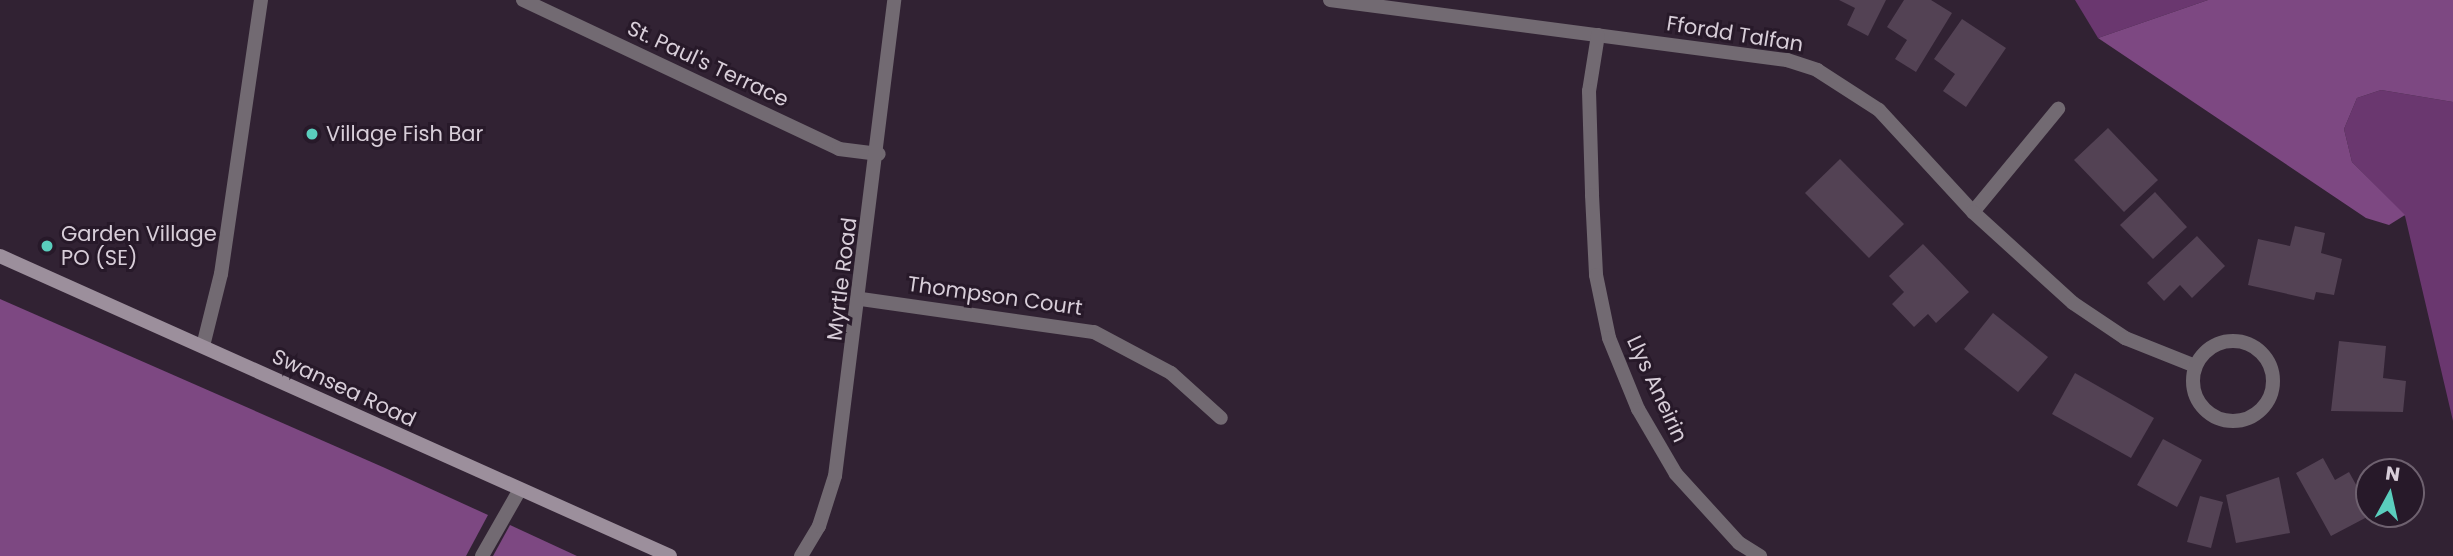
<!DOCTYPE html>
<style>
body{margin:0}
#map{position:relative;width:2453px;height:556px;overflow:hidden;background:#312233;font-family:Poppins,sans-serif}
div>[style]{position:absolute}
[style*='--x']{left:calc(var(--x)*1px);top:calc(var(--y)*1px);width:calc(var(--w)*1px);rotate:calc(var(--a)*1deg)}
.green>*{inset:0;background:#6a376f}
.forest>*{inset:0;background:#7d4882}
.building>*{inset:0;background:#534254}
.lane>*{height:14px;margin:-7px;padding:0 7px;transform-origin:7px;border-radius:7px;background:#726a72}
.street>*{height:14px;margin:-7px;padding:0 7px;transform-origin:7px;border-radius:7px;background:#726a72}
.street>.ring{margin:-7px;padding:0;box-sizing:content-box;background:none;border:14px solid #726a72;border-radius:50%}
.secondary>*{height:14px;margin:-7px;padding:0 7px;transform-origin:7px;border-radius:7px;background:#9c8f9c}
.dots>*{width:19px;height:19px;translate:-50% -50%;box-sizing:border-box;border:4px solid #271929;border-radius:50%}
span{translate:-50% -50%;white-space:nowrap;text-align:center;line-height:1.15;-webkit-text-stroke:6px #271929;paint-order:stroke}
.street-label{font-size:21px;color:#d8ced9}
.poi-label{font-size:21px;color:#d8ced9}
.left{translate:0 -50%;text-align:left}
.north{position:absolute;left:2355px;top:458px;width:70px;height:70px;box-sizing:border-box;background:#271929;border:2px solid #6e616f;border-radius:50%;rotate:8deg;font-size:19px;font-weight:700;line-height:28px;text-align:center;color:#d8ced9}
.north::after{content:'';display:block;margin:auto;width:24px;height:32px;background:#5acebd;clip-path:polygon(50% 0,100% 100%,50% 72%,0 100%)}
</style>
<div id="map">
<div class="green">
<i style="clip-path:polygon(2075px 0,2208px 0,2098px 38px)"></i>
<i style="clip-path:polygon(2381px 90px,2453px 102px,2453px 421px,2405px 216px,2352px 162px,2344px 129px,2357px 98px)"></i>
</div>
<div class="forest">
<i style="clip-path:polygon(2208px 0,2453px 0,2453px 102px,2381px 90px,2357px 98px,2344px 129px,2352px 162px,2405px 215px,2389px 225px,2366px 218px,2098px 38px)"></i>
<i style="clip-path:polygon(0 299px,385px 468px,488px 515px,466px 556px,0 556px)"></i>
<i style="clip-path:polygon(510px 525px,577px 556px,493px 556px)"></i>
</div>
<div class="building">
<i style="clip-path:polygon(1839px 0,1886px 0,1868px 36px,1847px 25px,1855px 8px)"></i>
<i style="clip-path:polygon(1904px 0,1931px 0,1952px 13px,1916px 72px,1895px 59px,1907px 40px,1887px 27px)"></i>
<i style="clip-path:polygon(1962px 19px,2006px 48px,1966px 107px,1943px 91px,1955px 74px,1934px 59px)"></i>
<i style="clip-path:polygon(2108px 128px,2158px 180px,2124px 212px,2074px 160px)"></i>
<i style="clip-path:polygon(1840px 159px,1904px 224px,1869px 258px,1805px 193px)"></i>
<i style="clip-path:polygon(2155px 192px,2187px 227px,2153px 259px,2120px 225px)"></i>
<i style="clip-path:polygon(2295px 226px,2325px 233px,2321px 253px,2342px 259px,2334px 295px,2316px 292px,2314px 300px,2248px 285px,2258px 239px,2290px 246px)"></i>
<i style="clip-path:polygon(2197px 236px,2225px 266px,2192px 298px,2180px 285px,2164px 301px,2147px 283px)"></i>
<i style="clip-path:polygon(1923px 244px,1969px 292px,1936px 323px,1928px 314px,1914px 327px,1892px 304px,1904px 292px,1889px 276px)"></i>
<i style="clip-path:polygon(1993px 313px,2048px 357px,2018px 392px,1964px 349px)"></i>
<i style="clip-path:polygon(2339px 341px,2386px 346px,2383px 378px,2406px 381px,2403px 412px,2331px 411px)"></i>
<i style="clip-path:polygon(2075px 373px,2154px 418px,2131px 458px,2052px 414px)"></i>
<i style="clip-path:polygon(2163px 439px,2202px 460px,2177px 507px,2137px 485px)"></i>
<i style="clip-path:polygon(2323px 458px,2335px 480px,2349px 472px,2369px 508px,2369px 516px,2331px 536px,2296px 473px)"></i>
<i style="clip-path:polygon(2279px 477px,2290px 533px,2236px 543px,2226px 495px)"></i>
<i style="clip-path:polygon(2200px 496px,2223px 502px,2211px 548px,2187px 542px)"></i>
</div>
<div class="lane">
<i style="--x:1973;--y:212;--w:134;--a:-50.5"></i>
</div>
<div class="street">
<i style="--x:523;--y:0;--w:349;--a:25.2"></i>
<i style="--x:839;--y:149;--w:40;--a:7.1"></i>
<i style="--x:1330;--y:0;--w:461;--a:7.5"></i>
<i style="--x:1787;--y:60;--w:32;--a:18"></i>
<i style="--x:1817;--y:70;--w:74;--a:32.8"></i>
<i style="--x:1879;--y:110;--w:139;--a:47.3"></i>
<i style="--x:1973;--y:212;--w:135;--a:42.3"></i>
<i style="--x:2073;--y:303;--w:63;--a:33.9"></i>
<i style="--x:2125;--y:338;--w:75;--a:21.8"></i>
<i style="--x:1598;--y:35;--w:57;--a:99.1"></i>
<i style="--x:1589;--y:91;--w:104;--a:88.3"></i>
<i style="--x:1592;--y:195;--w:80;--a:87.1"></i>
<i style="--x:1596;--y:275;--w:64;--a:78.3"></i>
<i style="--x:1609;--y:338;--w:77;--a:67.8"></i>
<i style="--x:1638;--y:409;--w:75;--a:59.7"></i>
<i style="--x:1676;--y:474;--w:93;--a:47.6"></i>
<i style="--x:1739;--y:543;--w:25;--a:32"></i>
<i style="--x:861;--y:299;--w:235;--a:8.1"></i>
<i style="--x:1094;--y:332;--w:87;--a:28"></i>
<i style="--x:1171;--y:373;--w:67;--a:42"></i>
<i class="ring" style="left:2193px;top:341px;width:66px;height:66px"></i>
<i style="--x:203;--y:346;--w:74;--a:-76"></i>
<i style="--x:221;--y:274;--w:277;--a:-81.7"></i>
<i style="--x:482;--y:556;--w:73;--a:-60.3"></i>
<i style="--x:801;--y:556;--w:35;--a:-59"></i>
<i style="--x:819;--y:526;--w:52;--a:-72.3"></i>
<i style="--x:835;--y:476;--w:480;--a:-82.9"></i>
</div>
<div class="secondary">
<i style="--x:0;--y:256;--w:734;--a:24.12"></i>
</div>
<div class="dots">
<i style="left:312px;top:134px;background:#5acebd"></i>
<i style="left:47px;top:246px;background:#5acebd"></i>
</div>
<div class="street-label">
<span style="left:1735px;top:34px;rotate:9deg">Ffordd Talfan</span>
<span style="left:708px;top:64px;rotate:25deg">St. Paul's Terrace</span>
<span style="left:842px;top:279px;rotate:-83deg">Myrtle Road</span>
<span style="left:995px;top:296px;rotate:8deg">Thompson Court</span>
<span style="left:344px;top:388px;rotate:25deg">Swansea Road</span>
<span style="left:1657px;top:389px;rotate:65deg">Llys Aneirin</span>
</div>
<div class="poi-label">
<span class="left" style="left:326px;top:134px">Village Fish Bar</span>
<span class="left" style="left:61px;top:246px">Garden Village<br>PO (SE)</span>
</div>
<div class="north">N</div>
</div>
